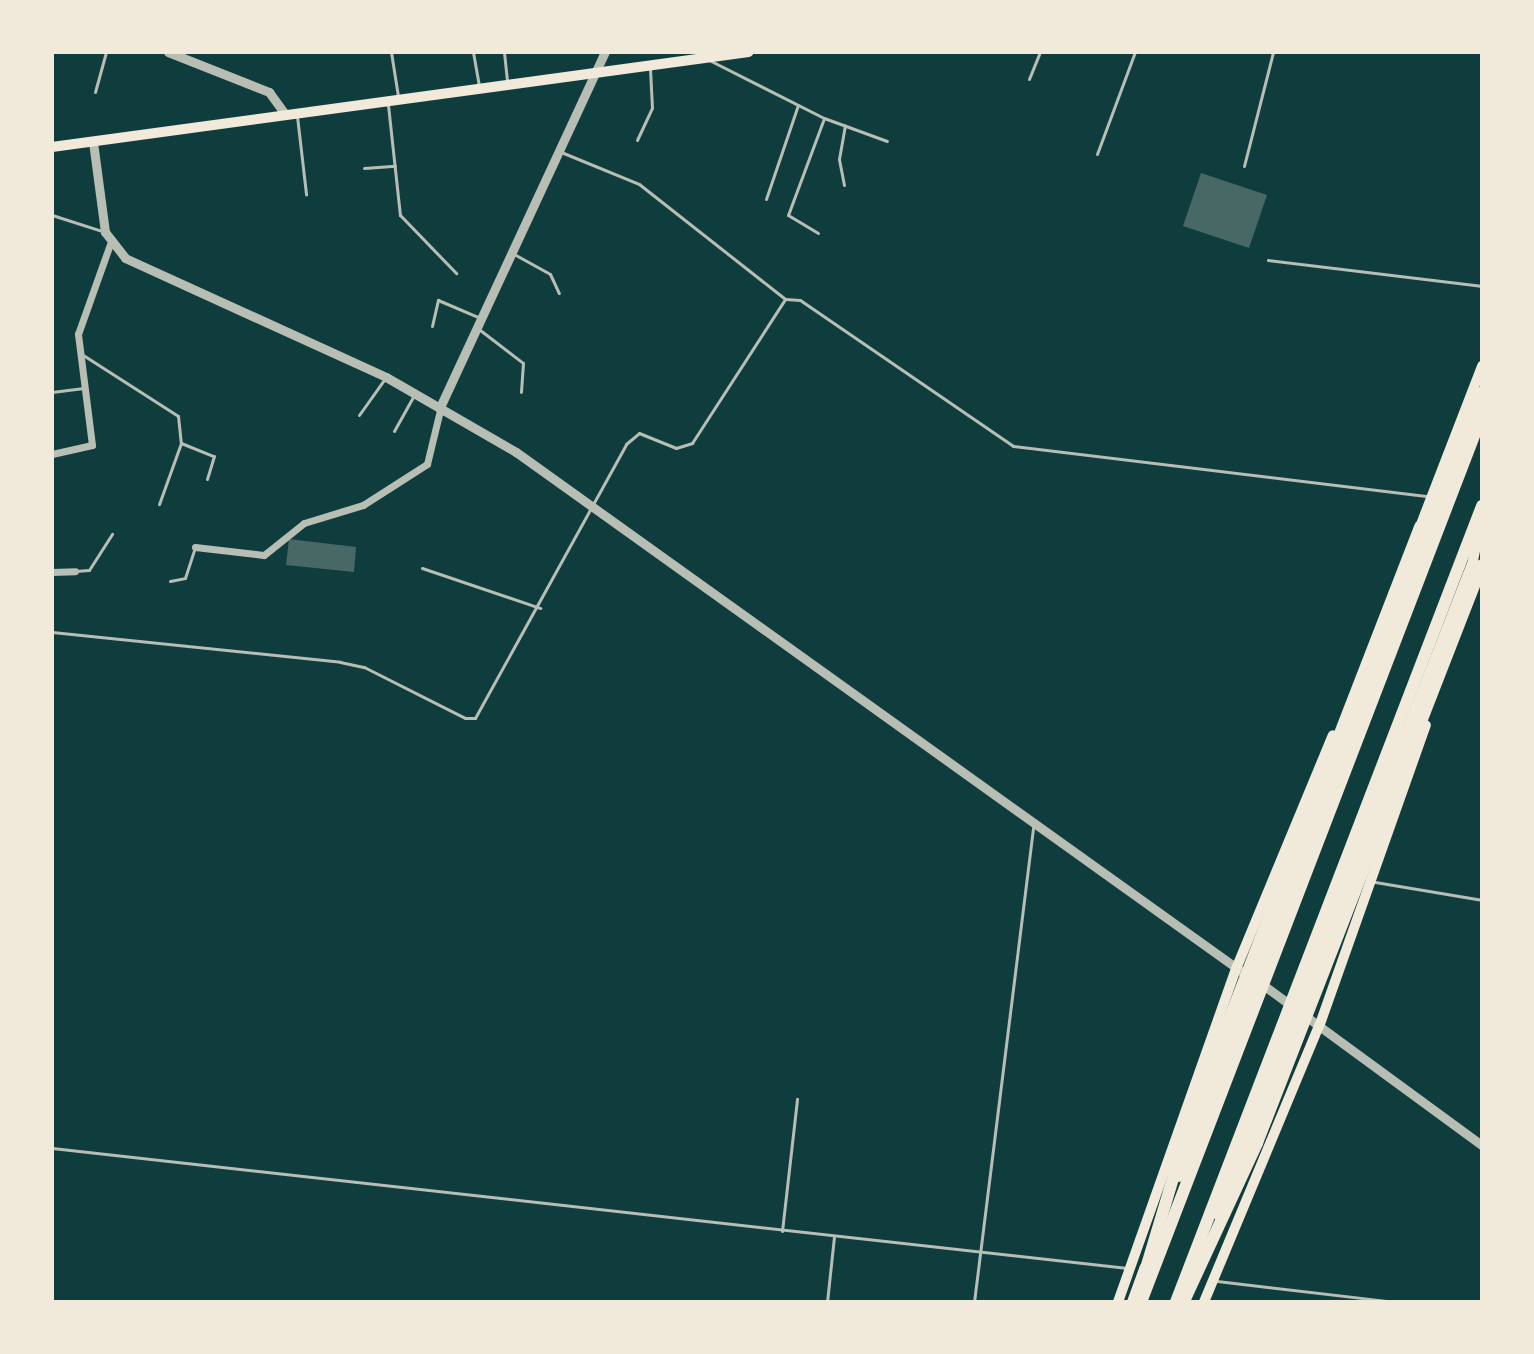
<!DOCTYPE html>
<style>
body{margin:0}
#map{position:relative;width:1534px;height:1354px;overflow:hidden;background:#0f3d3e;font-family:"IBM Plex Serif",serif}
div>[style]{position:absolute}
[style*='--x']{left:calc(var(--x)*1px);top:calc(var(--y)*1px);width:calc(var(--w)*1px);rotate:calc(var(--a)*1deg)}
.building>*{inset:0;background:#486865}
.service>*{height:3px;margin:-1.5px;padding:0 1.5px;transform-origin:1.5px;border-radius:1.5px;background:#b8beb3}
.minor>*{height:7px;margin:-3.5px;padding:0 3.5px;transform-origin:3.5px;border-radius:3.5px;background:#b8beb3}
.tertiary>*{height:9px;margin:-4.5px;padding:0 4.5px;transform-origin:4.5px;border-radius:4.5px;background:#b8beb3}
.secondary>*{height:10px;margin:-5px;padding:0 5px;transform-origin:5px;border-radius:5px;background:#f1e9da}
.trunk>*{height:12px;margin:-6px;padding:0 6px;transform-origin:6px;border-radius:6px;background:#f1e9da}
span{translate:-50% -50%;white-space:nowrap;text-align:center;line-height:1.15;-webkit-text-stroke:7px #f1e9da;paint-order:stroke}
.frame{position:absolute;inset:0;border:54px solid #f1e9da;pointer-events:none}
</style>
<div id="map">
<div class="building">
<i style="clip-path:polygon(1201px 173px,1267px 195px,1249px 248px,1183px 226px)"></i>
<i style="clip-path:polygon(289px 539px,356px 547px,354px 572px,286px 565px)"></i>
</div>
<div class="service">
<i style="--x:391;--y:52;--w:45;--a:81"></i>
<i style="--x:473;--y:52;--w:35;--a:80"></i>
<i style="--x:504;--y:52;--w:30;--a:84"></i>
<i style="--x:711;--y:61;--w:127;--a:26.8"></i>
<i style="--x:824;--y:118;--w:67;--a:20.1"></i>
<i style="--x:1029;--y:79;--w:29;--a:-68"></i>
<i style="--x:95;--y:92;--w:41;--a:-74.6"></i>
<i style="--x:388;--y:105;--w:111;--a:83.8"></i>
<i style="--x:400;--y:215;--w:81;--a:46"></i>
<i style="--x:297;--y:116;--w:79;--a:83.4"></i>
<i style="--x:637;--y:140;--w:35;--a:-65"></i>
<i style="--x:652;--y:108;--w:40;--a:-92.9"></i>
<i style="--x:561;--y:152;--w:84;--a:22.3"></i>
<i style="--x:639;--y:184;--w:186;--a:38.2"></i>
<i style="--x:1097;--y:154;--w:109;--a:-69.6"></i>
<i style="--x:1244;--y:166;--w:118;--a:-75.7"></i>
<i style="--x:364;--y:168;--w:31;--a:-4"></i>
<i style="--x:844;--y:185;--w:26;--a:-101"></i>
<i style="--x:839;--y:159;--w:34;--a:-80"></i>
<i style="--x:766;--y:199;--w:99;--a:-71.2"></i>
<i style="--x:52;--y:215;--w:52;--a:17.7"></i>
<i style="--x:818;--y:233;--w:35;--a:-149"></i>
<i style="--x:788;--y:215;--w:103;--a:-69.6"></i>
<i style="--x:512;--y:253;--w:43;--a:28.9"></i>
<i style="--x:550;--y:274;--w:21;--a:65"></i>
<i style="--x:1268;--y:260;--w:216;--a:6.9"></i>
<i style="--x:432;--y:326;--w:27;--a:-77"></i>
<i style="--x:438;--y:300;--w:43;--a:23"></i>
<i style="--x:480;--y:330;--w:54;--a:37.5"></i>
<i style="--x:523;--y:363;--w:29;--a:94"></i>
<i style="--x:83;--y:355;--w:113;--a:32.7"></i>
<i style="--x:178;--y:416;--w:27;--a:84"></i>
<i style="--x:181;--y:443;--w:65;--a:109.8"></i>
<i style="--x:52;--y:392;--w:32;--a:-7"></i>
<i style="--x:359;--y:415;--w:43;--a:-54.5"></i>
<i style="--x:394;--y:431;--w:41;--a:-60.9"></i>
<i style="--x:181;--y:443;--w:35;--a:22"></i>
<i style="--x:214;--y:456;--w:24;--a:107"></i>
<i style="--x:422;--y:568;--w:125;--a:18.7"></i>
<i style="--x:75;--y:571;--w:14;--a:-4"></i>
<i style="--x:89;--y:570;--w:43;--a:-57.4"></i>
<i style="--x:170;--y:581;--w:15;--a:-11"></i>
<i style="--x:185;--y:578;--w:33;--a:-72"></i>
<i style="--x:52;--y:632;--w:290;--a:5.9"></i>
<i style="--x:340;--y:662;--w:25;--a:12"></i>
<i style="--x:364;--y:667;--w:113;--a:26.8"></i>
<i style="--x:465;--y:718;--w:10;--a:0"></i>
<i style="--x:475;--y:718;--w:313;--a:-61.1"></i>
<i style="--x:626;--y:444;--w:17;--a:-40"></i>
<i style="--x:639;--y:433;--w:40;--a:22"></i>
<i style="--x:676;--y:448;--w:17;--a:-17"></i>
<i style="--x:692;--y:443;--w:171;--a:-57.1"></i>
<i style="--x:785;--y:299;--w:15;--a:4"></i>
<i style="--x:800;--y:300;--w:258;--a:34.4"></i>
<i style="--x:1013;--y:446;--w:418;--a:6.9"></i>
<i style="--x:1375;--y:882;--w:109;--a:9.5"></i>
<i style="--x:52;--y:1148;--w:1082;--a:6.37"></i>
<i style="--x:782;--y:1231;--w:133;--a:-83.5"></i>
<i style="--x:1217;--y:1281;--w:179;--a:6.7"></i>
<i style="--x:827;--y:1302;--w:65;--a:-83.9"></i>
<i style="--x:974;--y:1302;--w:479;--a:-82.9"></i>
</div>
<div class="minor">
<i style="--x:52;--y:454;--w:41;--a:-12.7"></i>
<i style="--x:92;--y:445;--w:112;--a:-97.2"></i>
<i style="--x:78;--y:334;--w:96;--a:-70.4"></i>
<i style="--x:195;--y:547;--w:69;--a:6.6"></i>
<i style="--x:264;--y:555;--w:51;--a:-38.7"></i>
<i style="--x:304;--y:523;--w:62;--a:-17"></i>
<i style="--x:363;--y:505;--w:76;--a:-32.6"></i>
<i style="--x:427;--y:464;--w:60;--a:-76.4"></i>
<i style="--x:52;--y:572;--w:23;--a:-2"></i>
</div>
<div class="tertiary">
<i style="--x:168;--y:52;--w:109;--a:21.6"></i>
<i style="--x:269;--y:92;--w:27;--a:54"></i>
<i style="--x:93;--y:142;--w:91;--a:82.4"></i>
<i style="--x:105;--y:232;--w:33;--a:52"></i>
<i style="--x:125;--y:258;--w:287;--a:24.5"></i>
<i style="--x:386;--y:377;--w:150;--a:30"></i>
<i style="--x:516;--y:452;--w:893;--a:35.61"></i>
<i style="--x:441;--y:405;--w:389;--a:-65.1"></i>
<i style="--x:1259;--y:982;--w:276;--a:36.2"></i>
</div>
<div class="secondary">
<i style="--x:52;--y:147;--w:703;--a:-7.76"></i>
<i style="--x:1418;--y:532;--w:178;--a:-68.9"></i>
<i style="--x:1179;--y:1177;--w:842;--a:-68.92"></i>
<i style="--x:1218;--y:1215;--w:702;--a:-68.7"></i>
<i style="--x:1473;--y:561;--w:42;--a:-79"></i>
<i style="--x:1118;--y:1302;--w:353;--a:-70.5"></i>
<i style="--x:1236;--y:969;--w:253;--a:-67.5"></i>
<i style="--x:1132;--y:1302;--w:37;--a:-70"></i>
<i style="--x:1204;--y:1302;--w:301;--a:-67.4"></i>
<i style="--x:1320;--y:1024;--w:317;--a:-70.5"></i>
</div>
<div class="trunk">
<i style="--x:1144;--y:1275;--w:164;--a:-73.3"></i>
<i style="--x:1191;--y:1118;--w:634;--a:-68.82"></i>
<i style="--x:1185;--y:1299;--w:172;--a:-65.2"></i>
<i style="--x:1257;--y:1143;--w:620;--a:-68.73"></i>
<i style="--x:1141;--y:1302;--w:950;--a:-68.97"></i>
<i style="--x:1176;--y:1302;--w:853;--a:-68.97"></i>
</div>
<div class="frame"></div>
</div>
